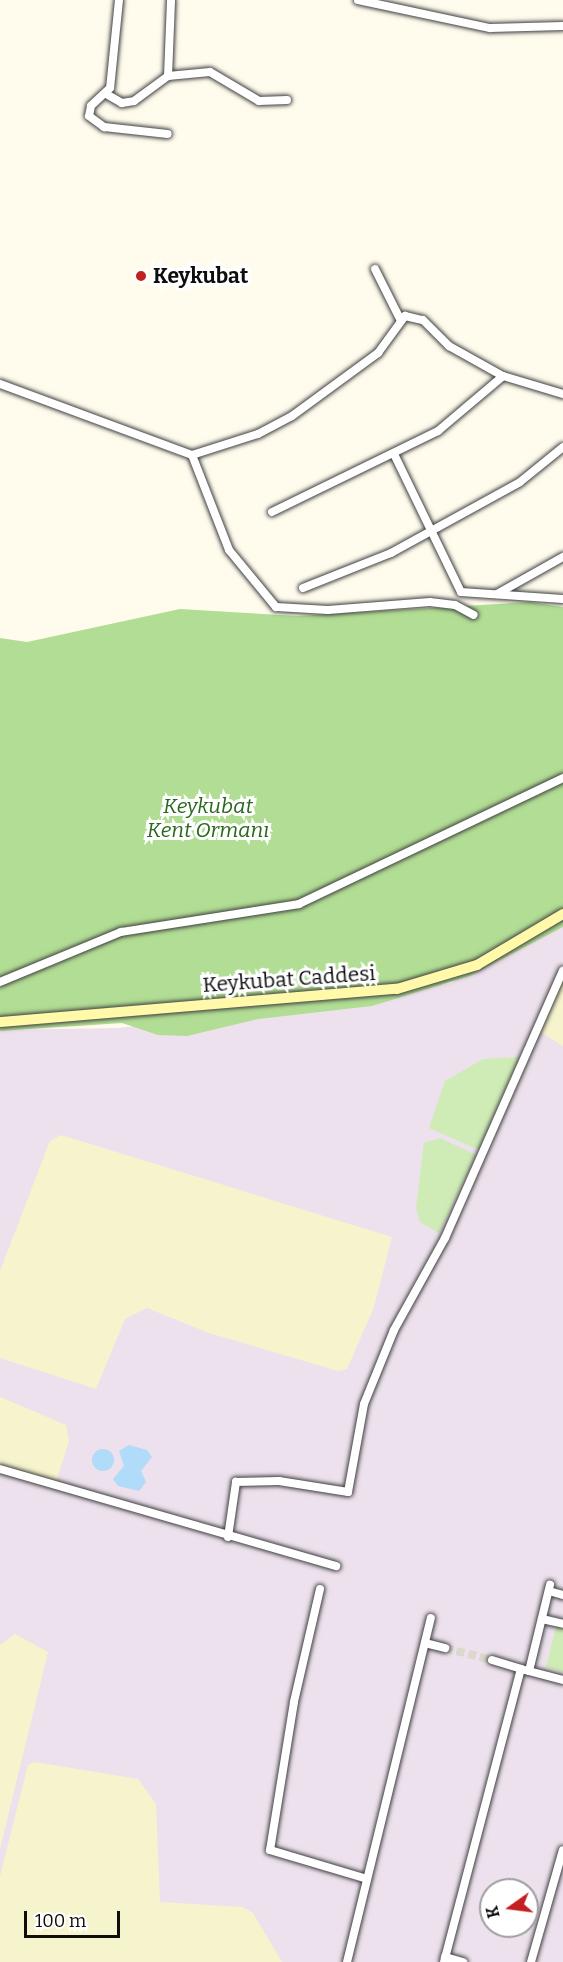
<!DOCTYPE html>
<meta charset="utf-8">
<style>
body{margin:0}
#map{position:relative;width:563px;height:1962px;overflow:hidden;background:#fffcee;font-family:Bitter,serif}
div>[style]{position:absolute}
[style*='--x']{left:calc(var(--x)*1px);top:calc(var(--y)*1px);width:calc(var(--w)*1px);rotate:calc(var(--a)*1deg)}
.industrial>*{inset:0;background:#ece1ed}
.farmland>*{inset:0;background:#f6f4cd}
.green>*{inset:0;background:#cfebb6}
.forest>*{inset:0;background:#b2dd94}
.water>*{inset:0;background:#b0dbf9}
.round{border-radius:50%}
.street-tunnel>*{height:8px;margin-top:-4px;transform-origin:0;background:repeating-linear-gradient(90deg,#dbd8cc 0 8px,transparent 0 12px)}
.roads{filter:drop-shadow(0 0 2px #404040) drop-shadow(0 0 2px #404040)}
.street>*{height:8px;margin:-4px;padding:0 4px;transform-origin:4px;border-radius:4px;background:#fff}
.secondary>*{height:10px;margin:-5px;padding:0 5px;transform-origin:5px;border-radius:5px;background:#fff9a9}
.dots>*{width:16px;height:16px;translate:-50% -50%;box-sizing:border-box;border:3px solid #fff;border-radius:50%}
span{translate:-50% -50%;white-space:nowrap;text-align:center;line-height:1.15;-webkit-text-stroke:6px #fff;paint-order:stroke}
.poi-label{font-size:21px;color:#0d0d0d;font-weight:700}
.left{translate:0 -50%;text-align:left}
.park-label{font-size:21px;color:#28681b;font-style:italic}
.street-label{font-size:21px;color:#0d0d0d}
.north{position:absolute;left:479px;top:1878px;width:60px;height:60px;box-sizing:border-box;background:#fff;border:2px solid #9e9e9e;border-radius:50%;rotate:256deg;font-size:16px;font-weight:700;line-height:24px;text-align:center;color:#0d0d0d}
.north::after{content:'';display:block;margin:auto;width:21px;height:27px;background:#c41f21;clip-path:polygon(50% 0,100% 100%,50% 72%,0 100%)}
.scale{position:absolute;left:24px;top:1911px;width:96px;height:27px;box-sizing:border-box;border:3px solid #0d0d0d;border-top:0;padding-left:8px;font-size:18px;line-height:21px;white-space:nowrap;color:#0d0d0d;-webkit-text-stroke:4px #fff;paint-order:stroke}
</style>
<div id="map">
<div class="industrial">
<i style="clip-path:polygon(evenodd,563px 927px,563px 1962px,0 1962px,0 1030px,117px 1028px,286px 1011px,451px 983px,563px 927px,491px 1890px,527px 1890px,527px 1926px,491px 1926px,491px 1890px)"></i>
</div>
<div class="farmland">
<i style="clip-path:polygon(563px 979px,563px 1046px,539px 1031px)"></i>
<i style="clip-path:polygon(61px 1135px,392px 1237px,374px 1307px,347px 1369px,338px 1371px,209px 1333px,147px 1308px,125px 1319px,96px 1389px,0 1358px,0 1271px,50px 1141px)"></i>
<i style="clip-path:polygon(0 1397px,66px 1425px,69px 1441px,56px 1482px,0 1465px)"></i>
<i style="clip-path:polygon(15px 1634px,48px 1652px,0 1849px,0 1645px)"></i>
<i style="clip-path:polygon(34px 1762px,138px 1779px,156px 1804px,160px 1902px,242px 1907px,253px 1913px,282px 1962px,0 1962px,0 1876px,28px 1765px)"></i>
</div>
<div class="green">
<i style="clip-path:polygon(520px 1057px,479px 1150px,429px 1128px,445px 1081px,483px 1059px)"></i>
<i style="clip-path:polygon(440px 1138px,476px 1155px,439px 1233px,420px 1222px,416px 1208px,424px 1143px)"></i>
<i style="clip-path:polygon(557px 1624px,563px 1626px,563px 1672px,546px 1667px)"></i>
</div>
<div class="forest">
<i style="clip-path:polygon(529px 602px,563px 607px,563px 927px,470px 976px,372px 1006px,258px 1019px,187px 1036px,158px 1035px,122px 1023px,0 1031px,0 638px,27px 642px,180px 609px,298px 616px)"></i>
</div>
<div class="water">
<i style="clip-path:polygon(129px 1445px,147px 1450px,152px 1457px,141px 1471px,146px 1482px,139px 1491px,118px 1486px,113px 1479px,124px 1466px,119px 1451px)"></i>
<i class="round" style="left:92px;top:1449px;width:22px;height:22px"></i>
</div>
<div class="street-tunnel">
<i style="--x:445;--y:1648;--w:49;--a:14.3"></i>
</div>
<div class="roads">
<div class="street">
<i style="--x:119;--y:0;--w:88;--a:95.8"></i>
<i style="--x:110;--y:88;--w:26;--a:137"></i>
<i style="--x:91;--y:106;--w:10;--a:101"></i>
<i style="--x:89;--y:116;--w:19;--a:36"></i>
<i style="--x:104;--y:127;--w:64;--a:6.2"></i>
<i style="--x:358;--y:0;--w:135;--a:12"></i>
<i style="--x:490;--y:28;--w:73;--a:-1.6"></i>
<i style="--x:168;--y:76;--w:42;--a:-5.4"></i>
<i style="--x:210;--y:72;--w:57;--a:30.6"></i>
<i style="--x:259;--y:101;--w:28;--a:-2"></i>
<i style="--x:108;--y:95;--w:16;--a:30"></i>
<i style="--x:122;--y:103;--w:12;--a:-9"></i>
<i style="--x:134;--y:101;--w:42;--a:-36.3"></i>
<i style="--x:168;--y:76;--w:76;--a:-87.7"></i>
<i style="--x:375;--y:269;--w:56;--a:63.4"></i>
<i style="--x:0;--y:384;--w:205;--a:20.3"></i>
<i style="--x:192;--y:455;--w:102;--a:68.7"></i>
<i style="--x:229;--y:550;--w:74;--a:50.5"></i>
<i style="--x:276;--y:607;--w:52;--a:3.3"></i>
<i style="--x:328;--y:610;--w:102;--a:-4.5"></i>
<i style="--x:430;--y:602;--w:25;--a:7"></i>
<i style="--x:455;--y:605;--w:21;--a:28"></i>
<i style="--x:394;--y:454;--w:153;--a:64.1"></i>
<i style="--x:461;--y:592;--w:102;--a:3.9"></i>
<i style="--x:192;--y:455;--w:69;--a:-17.7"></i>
<i style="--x:258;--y:434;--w:38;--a:-28"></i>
<i style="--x:292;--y:416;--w:107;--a:-36.2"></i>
<i style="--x:378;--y:353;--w:46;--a:-53.9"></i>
<i style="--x:405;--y:316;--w:18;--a:13"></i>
<i style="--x:423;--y:320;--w:37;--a:45"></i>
<i style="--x:449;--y:346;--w:62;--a:29.1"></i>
<i style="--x:503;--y:376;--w:63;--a:16.7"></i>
<i style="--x:272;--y:512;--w:185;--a:-26"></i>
<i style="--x:438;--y:431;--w:85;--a:-40.2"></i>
<i style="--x:303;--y:588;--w:95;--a:-21.7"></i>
<i style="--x:391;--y:553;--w:147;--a:-28.8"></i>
<i style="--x:520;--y:482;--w:55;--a:-39.1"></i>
<i style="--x:497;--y:594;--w:76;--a:-29.3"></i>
<i style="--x:0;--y:982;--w:131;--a:-22.5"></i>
<i style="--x:121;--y:932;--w:180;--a:-8.9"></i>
<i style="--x:299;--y:904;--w:293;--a:-25.5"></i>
<i style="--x:0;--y:1469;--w:350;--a:16.1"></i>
<i style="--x:228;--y:1537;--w:56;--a:-81.7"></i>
<i style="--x:236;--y:1482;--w:43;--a:-1.3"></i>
<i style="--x:279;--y:1481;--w:70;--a:9.1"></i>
<i style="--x:348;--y:1492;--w:89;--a:-79.7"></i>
<i style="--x:364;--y:1404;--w:80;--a:-67.9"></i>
<i style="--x:394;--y:1330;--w:105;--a:-61"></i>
<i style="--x:445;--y:1238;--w:292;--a:-66.2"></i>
<i style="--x:320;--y:1589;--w:116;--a:103"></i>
<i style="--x:294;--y:1702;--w:150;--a:99.2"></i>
<i style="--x:270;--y:1850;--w:101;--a:16.6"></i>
<i style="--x:549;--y:1591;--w:15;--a:16"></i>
<i style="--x:542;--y:1619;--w:22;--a:13"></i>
<i style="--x:425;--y:1643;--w:21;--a:14"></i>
<i style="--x:492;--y:1660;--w:30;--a:17"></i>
<i style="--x:529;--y:1671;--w:89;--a:-76.3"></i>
<i style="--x:445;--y:1957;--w:19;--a:16"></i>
<i style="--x:347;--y:1962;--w:354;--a:-76.3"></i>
<i style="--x:444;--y:1962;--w:303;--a:-75.3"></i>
<i style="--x:521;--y:1669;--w:43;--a:14.7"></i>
<i style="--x:531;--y:1962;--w:116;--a:-74.1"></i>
</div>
<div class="secondary">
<i style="--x:0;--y:1022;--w:398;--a:-4.8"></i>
<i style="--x:397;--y:989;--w:84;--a:-16.7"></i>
<i style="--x:477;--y:965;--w:100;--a:-30.7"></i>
</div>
</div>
<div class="dots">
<i style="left:141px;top:276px;background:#c41f21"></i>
</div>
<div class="poi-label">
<span class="left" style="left:153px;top:276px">Keykubat</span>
</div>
<div class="park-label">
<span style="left:208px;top:818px">Keykubat<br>Kent Ormanı</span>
</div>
<div class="street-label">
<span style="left:289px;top:979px;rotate:-4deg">Keykubat Caddesi</span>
</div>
<div class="north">K</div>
<div class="scale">100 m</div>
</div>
